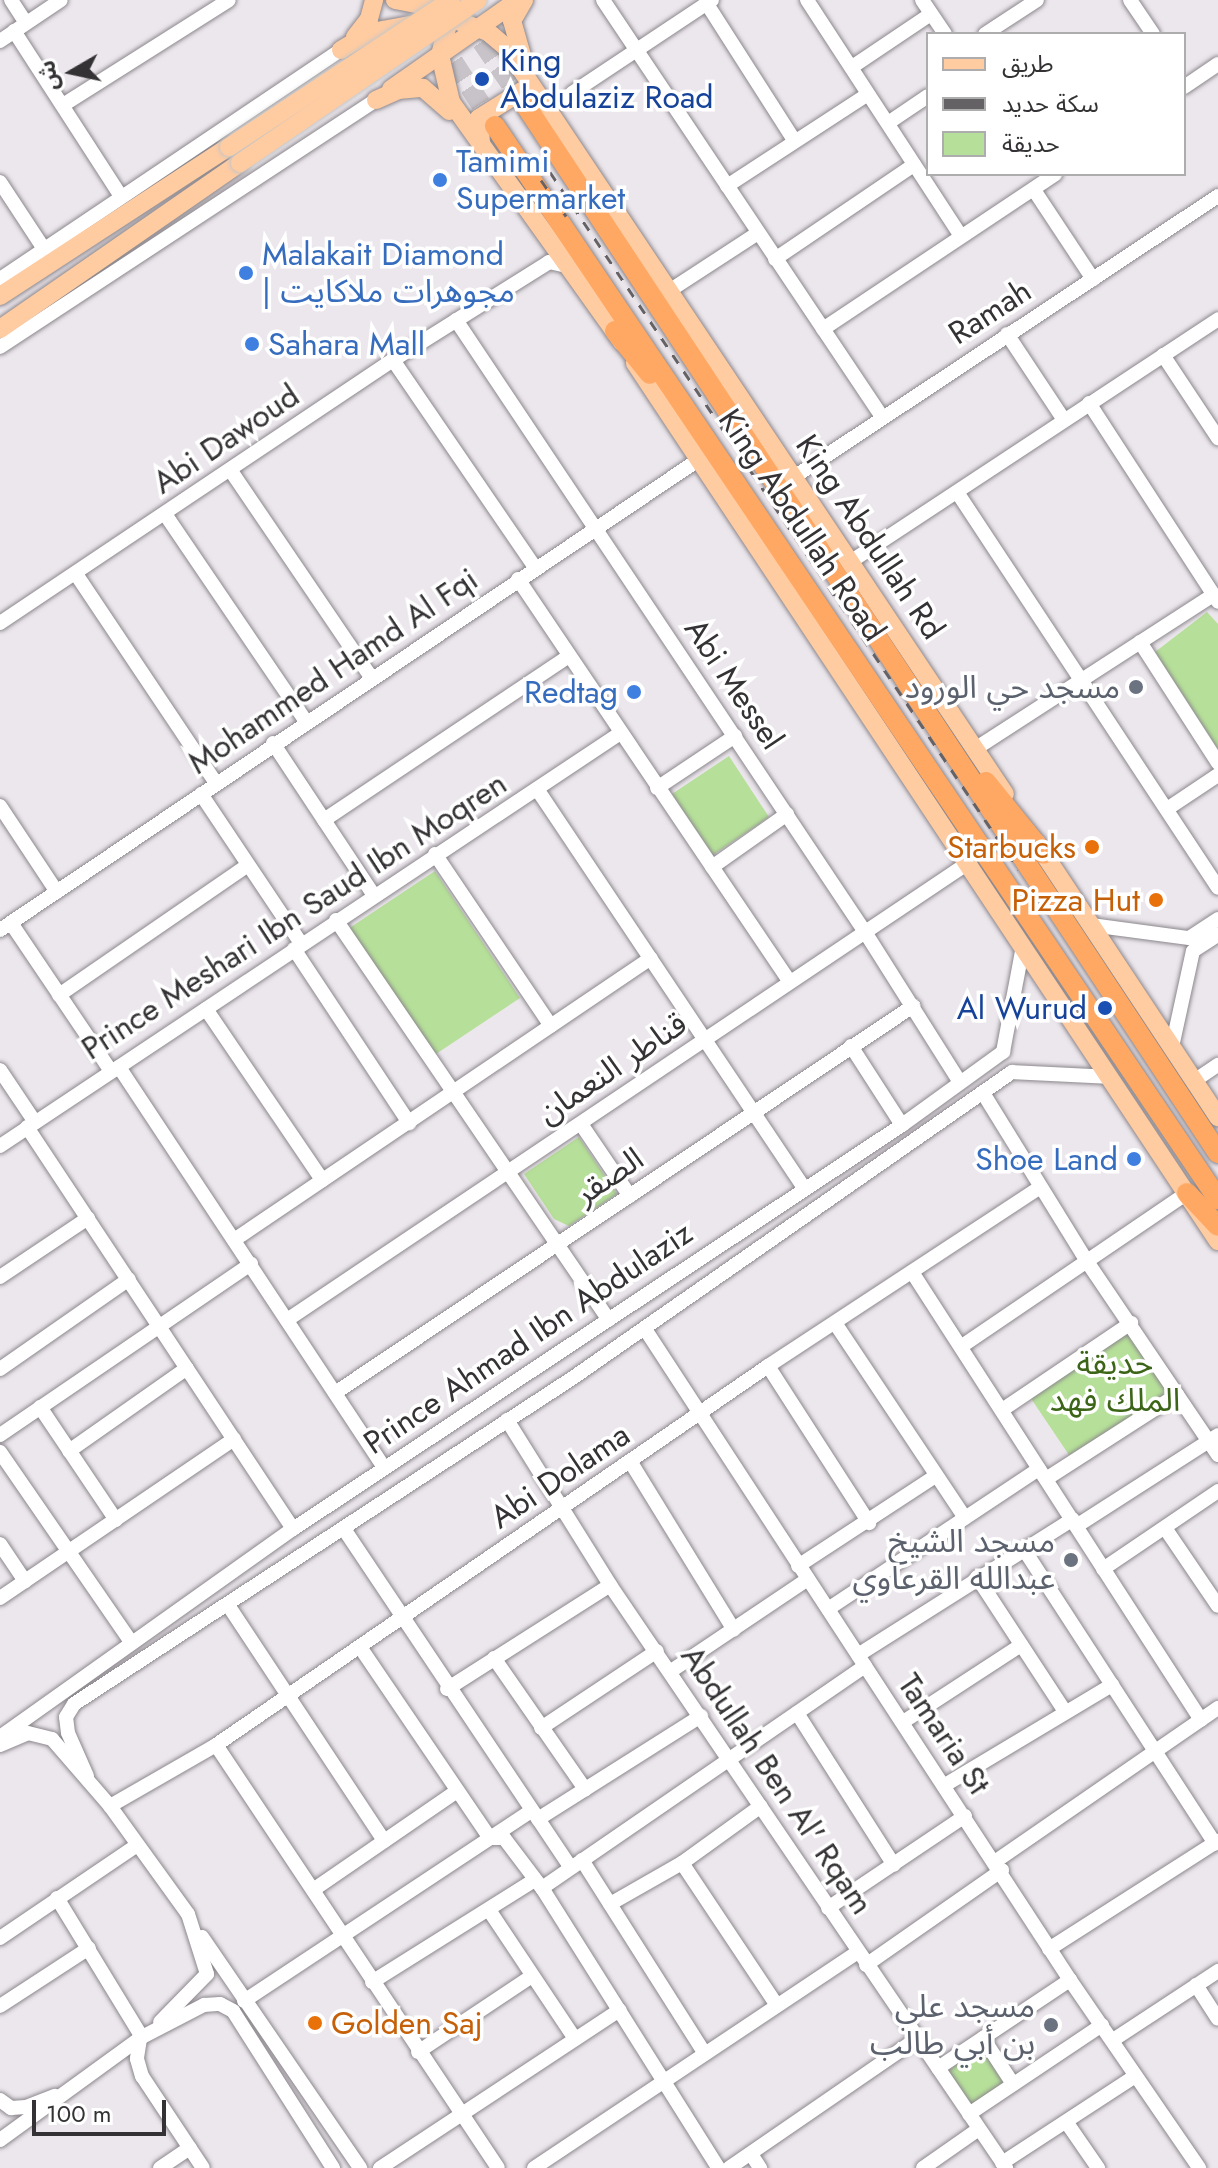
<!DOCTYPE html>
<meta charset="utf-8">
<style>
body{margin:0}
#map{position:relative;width:1218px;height:2168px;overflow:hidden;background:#ece7ed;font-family:Jost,"Noto Sans Arabic",sans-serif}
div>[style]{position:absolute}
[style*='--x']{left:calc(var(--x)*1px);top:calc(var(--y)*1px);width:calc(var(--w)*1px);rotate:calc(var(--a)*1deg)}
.green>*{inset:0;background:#b6e099}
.highway-tunnel>*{height:20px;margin-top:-10px;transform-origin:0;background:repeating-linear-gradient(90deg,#c7c3c8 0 20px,transparent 0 30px)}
.roads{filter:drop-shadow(0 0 2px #8b878c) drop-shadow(0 0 2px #8b878c)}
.minor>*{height:14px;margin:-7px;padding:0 7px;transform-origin:7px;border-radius:7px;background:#fff}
.major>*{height:18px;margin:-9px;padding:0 9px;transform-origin:9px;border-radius:9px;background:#ffcba1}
.highway>*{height:20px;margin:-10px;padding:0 10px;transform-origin:10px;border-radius:10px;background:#ffa863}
.rail>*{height:3px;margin-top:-1.5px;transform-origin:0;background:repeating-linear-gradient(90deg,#656265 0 10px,transparent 0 20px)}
.bridges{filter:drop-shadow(0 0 2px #c6c6c6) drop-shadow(0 0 2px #c6c6c6)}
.major-bridge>*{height:18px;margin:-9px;padding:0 9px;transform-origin:9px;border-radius:9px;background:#ffcba1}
.dots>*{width:22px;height:22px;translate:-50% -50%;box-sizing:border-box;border:4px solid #fff;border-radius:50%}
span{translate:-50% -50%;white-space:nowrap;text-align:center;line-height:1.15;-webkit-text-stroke:7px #fff;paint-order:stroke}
.transit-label{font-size:32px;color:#164399}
.left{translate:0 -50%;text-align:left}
.right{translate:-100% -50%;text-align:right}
.shop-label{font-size:32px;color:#366cbe}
.street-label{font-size:32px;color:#343234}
.worship-label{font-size:32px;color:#5b616d}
.food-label{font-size:32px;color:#c56008}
.park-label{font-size:32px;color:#3c6517}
.legend{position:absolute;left:926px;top:32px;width:260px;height:144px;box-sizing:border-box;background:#fff;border:2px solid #aeadae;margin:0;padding:10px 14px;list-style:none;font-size:24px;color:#343234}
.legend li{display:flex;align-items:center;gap:16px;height:40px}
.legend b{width:40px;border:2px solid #aeadae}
.north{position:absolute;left:32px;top:32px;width:80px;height:80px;-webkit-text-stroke:6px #fff;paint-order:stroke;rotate:261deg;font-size:22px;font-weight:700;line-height:32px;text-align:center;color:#343234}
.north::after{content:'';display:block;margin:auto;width:28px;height:36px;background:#343234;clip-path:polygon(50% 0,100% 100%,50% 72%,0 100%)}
.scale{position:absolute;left:32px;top:2100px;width:134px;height:36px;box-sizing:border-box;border:4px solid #343234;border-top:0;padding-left:10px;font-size:24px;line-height:28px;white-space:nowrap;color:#343234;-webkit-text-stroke:6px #fff;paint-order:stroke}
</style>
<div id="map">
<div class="green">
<i style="clip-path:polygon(1207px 612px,1218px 624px,1218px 749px,1155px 652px)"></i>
<i style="clip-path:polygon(729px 756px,769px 817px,713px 855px,672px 794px)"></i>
<i style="clip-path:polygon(435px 871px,520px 998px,433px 1056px,348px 929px)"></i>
<i style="clip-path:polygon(579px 1137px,617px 1194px,569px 1226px,554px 1219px,524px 1174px)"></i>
<i style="clip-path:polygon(1125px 1330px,1165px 1387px,1162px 1398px,1069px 1455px,1030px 1397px)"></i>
<i style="clip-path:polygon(980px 2045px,1006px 2085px,970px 2108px,947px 2072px)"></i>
</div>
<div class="highway-tunnel">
<i style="--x:465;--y:17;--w:108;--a:55.6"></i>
<i style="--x:437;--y:37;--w:106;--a:56.9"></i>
</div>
<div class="roads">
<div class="minor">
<i style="--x:11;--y:0;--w:27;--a:57"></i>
<i style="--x:603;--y:0;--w:502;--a:56.21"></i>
<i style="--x:807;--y:0;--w:282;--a:56.9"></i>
<i style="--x:922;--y:0;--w:41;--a:55.9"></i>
<i style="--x:1130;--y:0;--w:41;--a:55.9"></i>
<i style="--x:707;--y:4;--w:161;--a:57.4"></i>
<i style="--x:14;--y:31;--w:195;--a:57.1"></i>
<i style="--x:985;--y:34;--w:62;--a:-33.2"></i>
<i style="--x:0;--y:41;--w:73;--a:-33.9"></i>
<i style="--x:852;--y:67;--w:95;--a:-33.9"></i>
<i style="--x:1184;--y:87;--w:41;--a:-34.1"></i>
<i style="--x:572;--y:93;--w:168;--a:-33.6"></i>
<i style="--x:63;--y:105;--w:196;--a:-32.3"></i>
<i style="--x:888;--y:123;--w:48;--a:-34"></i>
<i style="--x:0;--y:182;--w:80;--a:56.7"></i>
<i style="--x:727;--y:186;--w:168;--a:-33.1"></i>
<i style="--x:1034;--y:190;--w:107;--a:56.5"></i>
<i style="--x:775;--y:259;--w:168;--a:-34.1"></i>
<i style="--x:0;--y:279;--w:411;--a:-33.9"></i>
<i style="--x:669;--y:291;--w:106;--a:-33.1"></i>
<i style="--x:456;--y:320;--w:736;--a:56.25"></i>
<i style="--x:865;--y:932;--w:178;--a:57.7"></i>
<i style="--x:823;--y:329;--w:279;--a:-33.7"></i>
<i style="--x:1007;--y:334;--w:103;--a:56.5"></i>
<i style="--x:0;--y:347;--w:450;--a:-33.3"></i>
<i style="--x:1163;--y:355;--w:100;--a:56.5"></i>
<i style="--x:393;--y:360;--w:251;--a:55.6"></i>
<i style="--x:1089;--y:403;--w:237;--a:57"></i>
<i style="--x:231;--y:471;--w:249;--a:55.8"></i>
<i style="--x:794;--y:477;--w:509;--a:-33.53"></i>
<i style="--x:957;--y:492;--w:474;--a:56.6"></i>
<i style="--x:165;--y:514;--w:249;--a:55.8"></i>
<i style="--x:850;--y:562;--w:441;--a:-33.4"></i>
<i style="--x:76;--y:574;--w:252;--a:56.2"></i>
<i style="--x:518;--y:579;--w:486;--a:56"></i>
<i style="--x:0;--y:623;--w:473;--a:-33.8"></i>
<i style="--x:393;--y:360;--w:184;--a:-32.1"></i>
<i style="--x:549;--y:262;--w:18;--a:13"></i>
<i style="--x:1140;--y:642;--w:144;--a:57.2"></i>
<i style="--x:273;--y:743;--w:181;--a:56.5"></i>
<i style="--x:975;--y:749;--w:283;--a:-32.9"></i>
<i style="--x:657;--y:788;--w:94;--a:-33.7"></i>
<i style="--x:537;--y:789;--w:480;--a:56.2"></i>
<i style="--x:201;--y:794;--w:178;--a:56.2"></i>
<i style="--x:0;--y:806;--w:103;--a:56.5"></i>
<i style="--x:1167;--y:809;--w:61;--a:-33.7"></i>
<i style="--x:324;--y:820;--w:295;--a:-33.8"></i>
<i style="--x:435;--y:854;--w:207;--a:56"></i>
<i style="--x:712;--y:867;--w:92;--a:-35.2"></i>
<i style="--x:336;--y:920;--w:484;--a:55.7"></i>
<i style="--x:11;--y:923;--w:179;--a:56"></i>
<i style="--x:1091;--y:925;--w:99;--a:7.6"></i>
<i style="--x:1189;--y:938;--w:35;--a:-33"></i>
<i style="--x:0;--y:930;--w:841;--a:-33.95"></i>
<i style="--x:294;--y:949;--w:209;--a:56.5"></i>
<i style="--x:59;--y:995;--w:229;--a:-34.5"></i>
<i style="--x:206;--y:1009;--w:207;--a:55.8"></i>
<i style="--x:851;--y:1046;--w:94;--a:57.2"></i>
<i style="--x:1172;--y:1047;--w:98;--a:-77.7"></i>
<i style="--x:1193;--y:951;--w:30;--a:-33"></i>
<i style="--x:119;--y:1067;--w:480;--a:56.5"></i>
<i style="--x:0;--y:1070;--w:63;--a:56.1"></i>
<i style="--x:1194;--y:1081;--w:29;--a:-34"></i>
<i style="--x:983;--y:1093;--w:200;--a:58.3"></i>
<i style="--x:1088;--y:1263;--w:232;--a:55.9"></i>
<i style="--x:581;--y:1124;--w:87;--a:55.8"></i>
<i style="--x:27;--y:1127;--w:482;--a:56.5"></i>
<i style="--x:0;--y:1146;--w:744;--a:-33.65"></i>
<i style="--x:234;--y:1240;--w:503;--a:-34.07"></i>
<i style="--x:912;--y:1272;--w:533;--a:57.17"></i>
<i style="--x:0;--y:1277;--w:106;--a:-33.8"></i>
<i style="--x:287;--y:1320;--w:820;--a:-33.86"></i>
<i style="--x:835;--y:1323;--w:234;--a:56.3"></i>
<i style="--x:645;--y:1329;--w:777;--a:56.86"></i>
<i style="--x:1070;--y:1980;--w:228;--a:55.5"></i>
<i style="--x:962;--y:1346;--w:272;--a:-34.2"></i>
<i style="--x:768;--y:1366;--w:187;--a:57.2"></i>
<i style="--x:0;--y:1369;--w:157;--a:-34.9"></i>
<i style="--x:335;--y:1393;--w:696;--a:-33.8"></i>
<i style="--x:40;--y:1407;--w:136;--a:56.1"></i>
<i style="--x:1002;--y:1410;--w:156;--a:-34"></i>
<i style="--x:507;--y:1420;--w:195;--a:58"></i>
<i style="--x:610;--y:1585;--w:705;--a:55.81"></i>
<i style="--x:0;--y:1435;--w:304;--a:-34.3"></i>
<i style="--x:69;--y:1451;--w:144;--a:-35.1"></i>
<i style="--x:0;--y:1452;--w:232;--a:55.4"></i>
<i style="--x:630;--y:1461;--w:198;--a:58.4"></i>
<i style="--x:1046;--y:1479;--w:156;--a:-32.7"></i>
<i style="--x:1078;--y:1525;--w:166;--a:-32.7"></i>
<i style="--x:1165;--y:1528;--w:94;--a:55.8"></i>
<i style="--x:344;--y:1529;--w:407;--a:56.2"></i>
<i style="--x:0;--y:1544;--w:45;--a:56"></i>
<i style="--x:1025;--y:1551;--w:349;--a:57"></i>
<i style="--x:798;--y:1566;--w:163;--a:-33.2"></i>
<i style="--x:1103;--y:1569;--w:139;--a:-34.1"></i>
<i style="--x:977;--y:1577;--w:159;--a:56.8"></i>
<i style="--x:0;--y:1598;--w:283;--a:-34.2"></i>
<i style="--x:228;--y:1605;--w:283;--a:56.5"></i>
<i style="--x:828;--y:1609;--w:253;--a:-33.6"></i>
<i style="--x:360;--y:1647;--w:231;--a:55.8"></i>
<i style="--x:490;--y:1838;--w:14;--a:0"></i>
<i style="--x:504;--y:1838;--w:63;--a:52.8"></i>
<i style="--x:542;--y:1888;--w:392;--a:-34.5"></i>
<i style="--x:858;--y:1655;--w:254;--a:-32.3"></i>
<i style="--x:494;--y:1658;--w:160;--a:55.2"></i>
<i style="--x:671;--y:1671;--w:165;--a:-33.9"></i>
<i style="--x:447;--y:1689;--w:193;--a:-32.5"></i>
<i style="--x:797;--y:1713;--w:180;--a:57.5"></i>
<i style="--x:903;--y:1722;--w:141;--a:-33.1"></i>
<i style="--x:541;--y:1728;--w:139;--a:-33.6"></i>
<i style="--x:0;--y:1737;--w:359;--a:-35.4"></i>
<i style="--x:293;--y:1529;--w:731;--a:-33.56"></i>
<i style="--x:902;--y:1125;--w:125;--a:-35.9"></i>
<i style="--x:1003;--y:1052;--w:108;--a:-79.3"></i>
<i style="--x:0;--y:1745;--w:30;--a:-23"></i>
<i style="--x:28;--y:1733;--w:25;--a:14"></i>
<i style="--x:52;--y:1739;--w:89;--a:49.1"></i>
<i style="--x:110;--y:1806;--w:133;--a:54.2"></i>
<i style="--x:188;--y:1914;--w:63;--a:72.4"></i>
<i style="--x:207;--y:1974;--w:67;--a:134.4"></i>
<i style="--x:216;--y:1745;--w:508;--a:56.31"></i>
<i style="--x:87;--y:1776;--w:47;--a:-113.8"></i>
<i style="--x:68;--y:1733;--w:16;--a:-97"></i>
<i style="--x:66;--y:1717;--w:15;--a:-58"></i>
<i style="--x:74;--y:1704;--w:597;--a:-33.18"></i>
<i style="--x:574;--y:1377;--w:534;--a:-34.85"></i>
<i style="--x:1012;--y:1072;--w:98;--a:2.9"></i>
<i style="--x:945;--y:1785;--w:195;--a:-30.9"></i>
<i style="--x:110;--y:1806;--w:122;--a:-29.9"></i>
<i style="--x:216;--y:1745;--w:670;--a:-34.47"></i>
<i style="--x:768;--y:1366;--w:324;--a:-33.3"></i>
<i style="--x:538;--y:1819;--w:193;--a:-32.3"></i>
<i style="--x:582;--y:1860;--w:227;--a:57.6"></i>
<i style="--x:996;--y:1861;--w:270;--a:-34.6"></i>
<i style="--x:682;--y:1863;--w:169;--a:56.3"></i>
<i style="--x:542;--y:1888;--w:331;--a:57.8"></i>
<i style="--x:313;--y:1890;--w:175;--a:-34.5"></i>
<i style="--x:57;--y:1898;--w:163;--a:58.6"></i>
<i style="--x:610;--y:1904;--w:83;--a:-29.7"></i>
<i style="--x:682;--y:1863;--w:97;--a:-35.8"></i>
<i style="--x:828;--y:1908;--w:165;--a:-33.9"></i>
<i style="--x:489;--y:1910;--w:155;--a:56.3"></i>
<i style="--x:202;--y:1937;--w:280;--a:55.6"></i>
<i style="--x:0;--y:1938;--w:164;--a:-34.1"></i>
<i style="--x:1049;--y:1949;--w:201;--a:-32.6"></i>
<i style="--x:866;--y:1965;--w:166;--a:-34.9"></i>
<i style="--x:372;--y:1982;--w:190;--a:-32.1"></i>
<i style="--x:1196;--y:1985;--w:40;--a:57.1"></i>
<i style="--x:244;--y:2001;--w:344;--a:-33.5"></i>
<i style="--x:0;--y:2006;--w:106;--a:-33.1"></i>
<i style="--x:983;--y:2038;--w:55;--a:56.9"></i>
<i style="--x:140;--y:2039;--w:20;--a:99"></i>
<i style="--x:137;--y:2059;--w:18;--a:74"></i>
<i style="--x:142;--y:2076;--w:110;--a:56.5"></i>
<i style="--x:1113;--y:2040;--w:126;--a:-33.3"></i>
<i style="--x:418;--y:2052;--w:137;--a:-33.7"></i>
<i style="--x:938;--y:2068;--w:159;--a:-33.7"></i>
<i style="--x:0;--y:2100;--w:14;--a:36"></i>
<i style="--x:11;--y:2108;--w:15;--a:-4"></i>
<i style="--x:26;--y:2107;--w:31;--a:-21"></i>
<i style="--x:969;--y:2114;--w:160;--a:-33.8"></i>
<i style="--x:1067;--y:2123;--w:55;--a:55.4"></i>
<i style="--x:0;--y:2140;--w:175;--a:-36"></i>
<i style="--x:142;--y:2037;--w:70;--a:-27.3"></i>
<i style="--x:204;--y:2005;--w:16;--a:-4"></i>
<i style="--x:220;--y:2004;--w:15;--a:28"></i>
<i style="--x:233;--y:2011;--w:186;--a:57.5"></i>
<i style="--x:751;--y:2154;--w:17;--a:57"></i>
<i style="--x:1002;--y:2163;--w:158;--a:-33.1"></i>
<i style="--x:160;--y:2168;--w:36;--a:-34"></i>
<i style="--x:380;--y:2168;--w:287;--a:-33.4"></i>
<i style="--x:534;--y:2168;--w:389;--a:-33.7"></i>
<i style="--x:729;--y:2168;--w:228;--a:-34.5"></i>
<i style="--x:923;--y:2168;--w:68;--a:-34.9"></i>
</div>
<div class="major">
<i style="--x:395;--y:0;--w:53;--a:10.9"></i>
<i style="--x:451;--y:13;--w:43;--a:104.7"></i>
<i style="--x:440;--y:55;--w:48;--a:76.8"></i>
<i style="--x:451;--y:102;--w:295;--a:54.5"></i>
<i style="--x:355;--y:37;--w:23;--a:-52"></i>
<i style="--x:369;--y:19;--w:20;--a:-75"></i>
<i style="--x:341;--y:50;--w:35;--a:-31"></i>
<i style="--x:371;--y:32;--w:79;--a:-10.2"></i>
<i style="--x:449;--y:18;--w:41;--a:19.7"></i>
<i style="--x:488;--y:32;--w:23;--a:40"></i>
<i style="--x:506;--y:47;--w:898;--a:56.26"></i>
<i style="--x:523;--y:59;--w:40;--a:-106"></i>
<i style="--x:512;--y:21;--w:24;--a:-60"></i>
<i style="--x:391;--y:89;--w:155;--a:-35"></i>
<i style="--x:376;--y:100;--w:24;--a:-24"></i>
<i style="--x:398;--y:90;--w:25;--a:-5"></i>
<i style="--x:423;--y:88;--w:35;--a:41"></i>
<i style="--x:481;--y:142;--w:24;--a:-95"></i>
<i style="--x:479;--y:118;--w:51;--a:-32.1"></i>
<i style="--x:522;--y:91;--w:12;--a:5"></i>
<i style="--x:534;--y:92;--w:10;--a:45"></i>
<i style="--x:0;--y:296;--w:273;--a:-33.1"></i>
<i style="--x:0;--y:329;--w:292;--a:-34.7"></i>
<i style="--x:635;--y:363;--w:1054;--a:56.42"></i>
<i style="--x:1036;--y:842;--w:330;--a:56.5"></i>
</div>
<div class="highway">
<i style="--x:526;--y:106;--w:1255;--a:56.54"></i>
<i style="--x:495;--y:126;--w:1294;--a:56.03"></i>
<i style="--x:615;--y:331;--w:55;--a:50.9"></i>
<i style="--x:986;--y:782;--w:92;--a:51.1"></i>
<i style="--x:1187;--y:1193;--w:45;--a:46.8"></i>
</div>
</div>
<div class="rail">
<i style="--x:550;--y:172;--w:840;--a:56.12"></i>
<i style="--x:541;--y:180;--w:44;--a:55.2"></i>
</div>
<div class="bridges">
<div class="major-bridge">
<i style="--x:229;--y:147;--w:266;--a:-33.5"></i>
<i style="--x:240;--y:163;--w:288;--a:-34.4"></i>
</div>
</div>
<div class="dots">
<i style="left:482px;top:79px;background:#1a4fb4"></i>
<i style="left:440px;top:180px;background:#3f7fe0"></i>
<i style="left:246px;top:273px;background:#3f7fe0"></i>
<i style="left:252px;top:344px;background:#3f7fe0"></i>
<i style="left:1136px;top:687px;background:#6b7280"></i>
<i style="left:634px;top:692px;background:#3f7fe0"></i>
<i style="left:1092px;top:847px;background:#e8710a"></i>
<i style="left:1156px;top:900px;background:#e8710a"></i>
<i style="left:1105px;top:1008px;background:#1a4fb4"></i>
<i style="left:1134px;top:1159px;background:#3f7fe0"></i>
<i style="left:1071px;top:1560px;background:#6b7280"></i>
<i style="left:315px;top:2023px;background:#e8710a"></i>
<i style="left:1051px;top:2025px;background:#6b7280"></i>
</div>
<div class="transit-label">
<span class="left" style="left:500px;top:79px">King<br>Abdulaziz Road</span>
<span class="right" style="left:1087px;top:1008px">Al Wurud</span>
</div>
<div class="shop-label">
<span class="left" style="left:456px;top:180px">Tamimi<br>Supermarket</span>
<span class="left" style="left:262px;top:273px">Malakait Diamond<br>| مجوهرات ملاكايت</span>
<span class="left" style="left:268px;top:344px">Sahara Mall</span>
<span class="right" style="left:618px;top:692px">Redtag</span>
<span class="right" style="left:1118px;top:1159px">Shoe Land</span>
</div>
<div class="street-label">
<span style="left:990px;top:312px;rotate:-33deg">Ramah</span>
<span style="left:226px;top:439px;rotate:-34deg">Abi Dawoud</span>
<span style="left:802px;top:525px;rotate:56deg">King Abdullah Road</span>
<span style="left:870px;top:537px;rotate:56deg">King Abdullah Rd</span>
<span style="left:333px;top:671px;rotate:-34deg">Mohammed Hamd Al Fqi</span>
<span style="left:734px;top:684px;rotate:56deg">Abi Messel</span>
<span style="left:294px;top:916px;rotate:-33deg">Prince Meshari Ibn Saud Ibn Moqren</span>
<span style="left:612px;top:1068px;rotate:-34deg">قناطر النعمان</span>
<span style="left:609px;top:1176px;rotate:-34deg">الصقر</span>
<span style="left:528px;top:1338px;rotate:-34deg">Prince Ahmad Ibn Abdulaziz</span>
<span style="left:560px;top:1476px;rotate:-34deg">Abi Dolama</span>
<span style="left:944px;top:1734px;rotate:56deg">Tamaria St</span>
<span style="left:777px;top:1780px;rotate:56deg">Abdullah Ben Al' Rqam</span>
</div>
<div class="worship-label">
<span class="right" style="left:1120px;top:687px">مسجد حي الورود</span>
<span class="right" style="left:1055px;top:1560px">مسجد الشيخ<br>عبدالله القرعاوي</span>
<span class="right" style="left:1035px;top:2025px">مسجد علي<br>بن أبي طالب</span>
</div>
<div class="food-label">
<span class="right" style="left:1076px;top:847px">Starbucks</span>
<span class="right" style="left:1140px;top:900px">Pizza Hut</span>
<span class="left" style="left:331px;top:2023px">Golden Saj</span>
</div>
<div class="park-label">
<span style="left:1115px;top:1382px">حديقة<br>الملك فهد</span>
</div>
<ul class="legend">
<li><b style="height:10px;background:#ffcba1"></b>طريق</li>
<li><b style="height:10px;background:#656265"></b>سكة حديد</li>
<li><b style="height:22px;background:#b6e099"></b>حديقة</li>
</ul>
<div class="north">ش</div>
<div class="scale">100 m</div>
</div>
